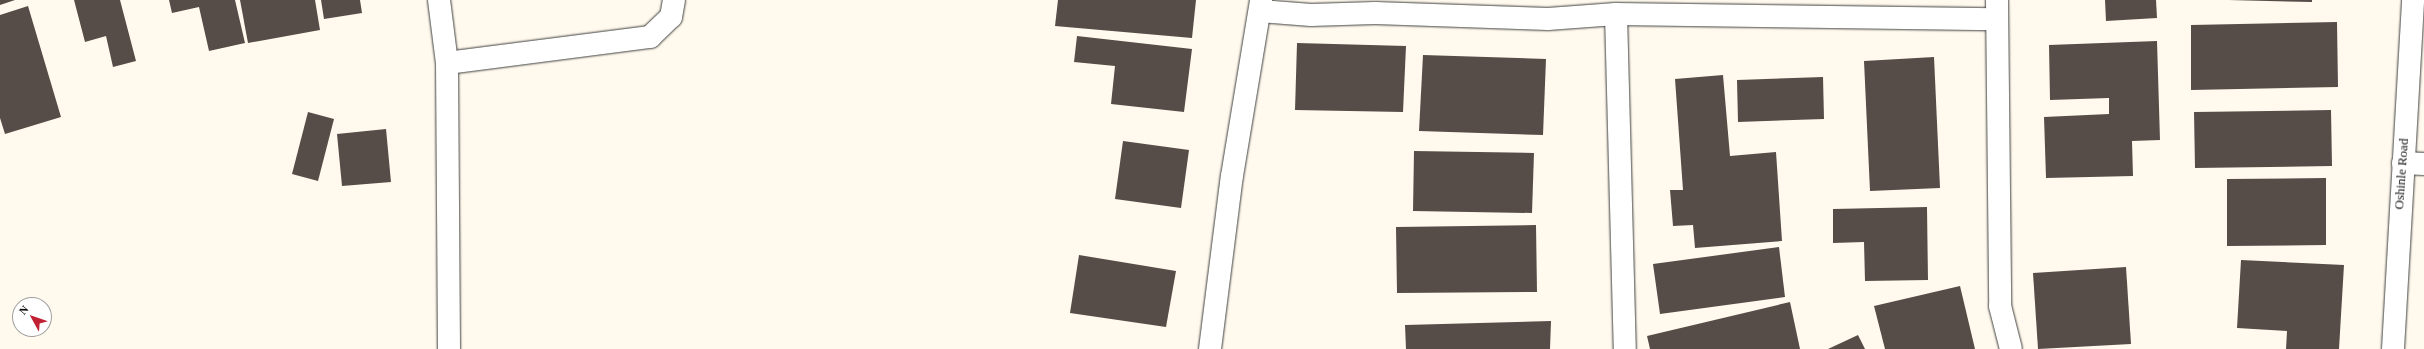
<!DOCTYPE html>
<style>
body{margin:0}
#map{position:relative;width:2424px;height:349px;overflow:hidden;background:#fffaed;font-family:"Times New Roman",serif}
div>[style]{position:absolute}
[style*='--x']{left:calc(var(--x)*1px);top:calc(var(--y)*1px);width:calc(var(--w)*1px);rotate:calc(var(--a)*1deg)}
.building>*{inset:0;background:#564d49}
.roads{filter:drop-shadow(0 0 1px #404040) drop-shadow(0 0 1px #404040)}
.street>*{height:22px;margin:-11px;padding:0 11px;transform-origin:11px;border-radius:11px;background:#fff}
span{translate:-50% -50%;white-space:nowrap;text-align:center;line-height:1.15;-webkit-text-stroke:4px #fff;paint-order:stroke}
.street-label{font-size:13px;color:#0d0d0d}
.north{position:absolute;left:12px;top:297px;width:40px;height:40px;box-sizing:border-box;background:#fff;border:1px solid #9e9e9e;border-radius:50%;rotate:310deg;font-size:11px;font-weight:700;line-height:16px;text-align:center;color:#0d0d0d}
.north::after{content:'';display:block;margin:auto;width:14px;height:18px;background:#c12032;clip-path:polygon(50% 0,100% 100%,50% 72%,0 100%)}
</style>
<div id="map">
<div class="building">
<i style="clip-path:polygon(0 0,15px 0,0 5px)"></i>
<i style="clip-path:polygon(74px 0,120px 0,136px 61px,113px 67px,106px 36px,85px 42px)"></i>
<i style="clip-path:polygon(169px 0,235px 0,245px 43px,209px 51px,199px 7px,172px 13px)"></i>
<i style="clip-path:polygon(240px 0,315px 0,320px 30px,248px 43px)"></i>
<i style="clip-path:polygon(321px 0,360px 0,362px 13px,324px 19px)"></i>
<i style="clip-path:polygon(1058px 0,1196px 0,1192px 38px,1055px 26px)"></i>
<i style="clip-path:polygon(2105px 0,2156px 0,2157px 18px,2106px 21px)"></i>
<i style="clip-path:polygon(2228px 0,2312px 0,2312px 2px)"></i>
<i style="clip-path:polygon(28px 6px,61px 117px,5px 134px,0 118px,0 15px)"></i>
<i style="clip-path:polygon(2337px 22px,2338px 87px,2191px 90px,2191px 25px)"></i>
<i style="clip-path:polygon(1077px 36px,1192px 49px,1184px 112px,1111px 104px,1115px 66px,1074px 62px)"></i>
<i style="clip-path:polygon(2157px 41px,2160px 140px,2132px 141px,2133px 176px,2046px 178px,2044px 117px,2109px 114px,2109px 98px,2050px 100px,2049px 45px)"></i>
<i style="clip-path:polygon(1297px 43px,1406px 46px,1403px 112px,1295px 110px)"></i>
<i style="clip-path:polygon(1423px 55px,1546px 59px,1543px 135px,1419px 131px)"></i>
<i style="clip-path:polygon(1934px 57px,1940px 188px,1870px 191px,1864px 61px)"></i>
<i style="clip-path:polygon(1723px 75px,1730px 156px,1776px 152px,1782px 241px,1695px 248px,1693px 225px,1673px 226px,1670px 190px,1683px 190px,1675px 79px)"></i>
<i style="clip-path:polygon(1823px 77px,1824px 119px,1738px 122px,1737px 80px)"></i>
<i style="clip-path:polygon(2331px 110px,2332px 166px,2195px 168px,2194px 112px)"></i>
<i style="clip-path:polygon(308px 112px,334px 119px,318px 181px,292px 174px)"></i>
<i style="clip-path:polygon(386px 129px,391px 182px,342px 186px,337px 134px)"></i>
<i style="clip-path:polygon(1123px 141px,1189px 150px,1181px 208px,1115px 199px)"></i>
<i style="clip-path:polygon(1414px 151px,1534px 153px,1532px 213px,1413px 211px)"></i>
<i style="clip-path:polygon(2326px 178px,2326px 245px,2227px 246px,2227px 179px)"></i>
<i style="clip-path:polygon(1927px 207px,1928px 280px,1865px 281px,1864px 242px,1833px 243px,1833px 209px)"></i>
<i style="clip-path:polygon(1536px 225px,1537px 292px,1397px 293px,1396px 227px)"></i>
<i style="clip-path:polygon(1779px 247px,1785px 297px,1660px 314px,1653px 264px)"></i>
<i style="clip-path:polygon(1079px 255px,1176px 271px,1166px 327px,1070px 313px)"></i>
<i style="clip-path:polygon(2241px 260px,2344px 265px,2339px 349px,2286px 349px,2287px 331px,2237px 328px)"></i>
<i style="clip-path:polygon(2126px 267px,2131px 344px,2038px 349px,2033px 273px)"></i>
<i style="clip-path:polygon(1960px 286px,1975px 349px,1885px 349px,1874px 306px)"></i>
<i style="clip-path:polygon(1790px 302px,1800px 349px,1650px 349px,1647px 336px)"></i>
<i style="clip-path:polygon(1551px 321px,1550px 349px,1406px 349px,1405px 325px)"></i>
<i style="clip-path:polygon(1858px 335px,1865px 349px,1828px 349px)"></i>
</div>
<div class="roads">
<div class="street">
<i style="--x:439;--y:0;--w:64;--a:82.8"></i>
<i style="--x:447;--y:63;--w:286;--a:89.6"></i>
<i style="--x:1997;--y:0;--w:306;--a:89.4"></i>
<i style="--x:2000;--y:306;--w:44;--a:75.7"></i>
<i style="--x:1260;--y:11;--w:51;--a:4.5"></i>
<i style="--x:1311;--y:15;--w:64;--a:-1.8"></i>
<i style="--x:1375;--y:13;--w:173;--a:2"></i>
<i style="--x:1548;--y:19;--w:68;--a:-4.2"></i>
<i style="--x:1616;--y:14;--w:379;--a:0.8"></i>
<i style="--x:1616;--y:14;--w:335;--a:88.5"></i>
<i style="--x:447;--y:63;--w:205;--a:-7.3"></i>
<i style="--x:650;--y:37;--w:29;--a:-44"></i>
<i style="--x:671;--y:17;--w:17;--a:-80"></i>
<i style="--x:2403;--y:163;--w:21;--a:3"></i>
<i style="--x:1210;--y:349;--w:174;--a:-82.8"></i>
<i style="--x:1232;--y:176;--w:178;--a:-80.6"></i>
<i style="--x:2393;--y:349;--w:350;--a:-86.7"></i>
</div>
</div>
<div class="street-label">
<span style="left:2402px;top:174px;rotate:-86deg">Oshinle Road</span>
</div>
<div class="north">N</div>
</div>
